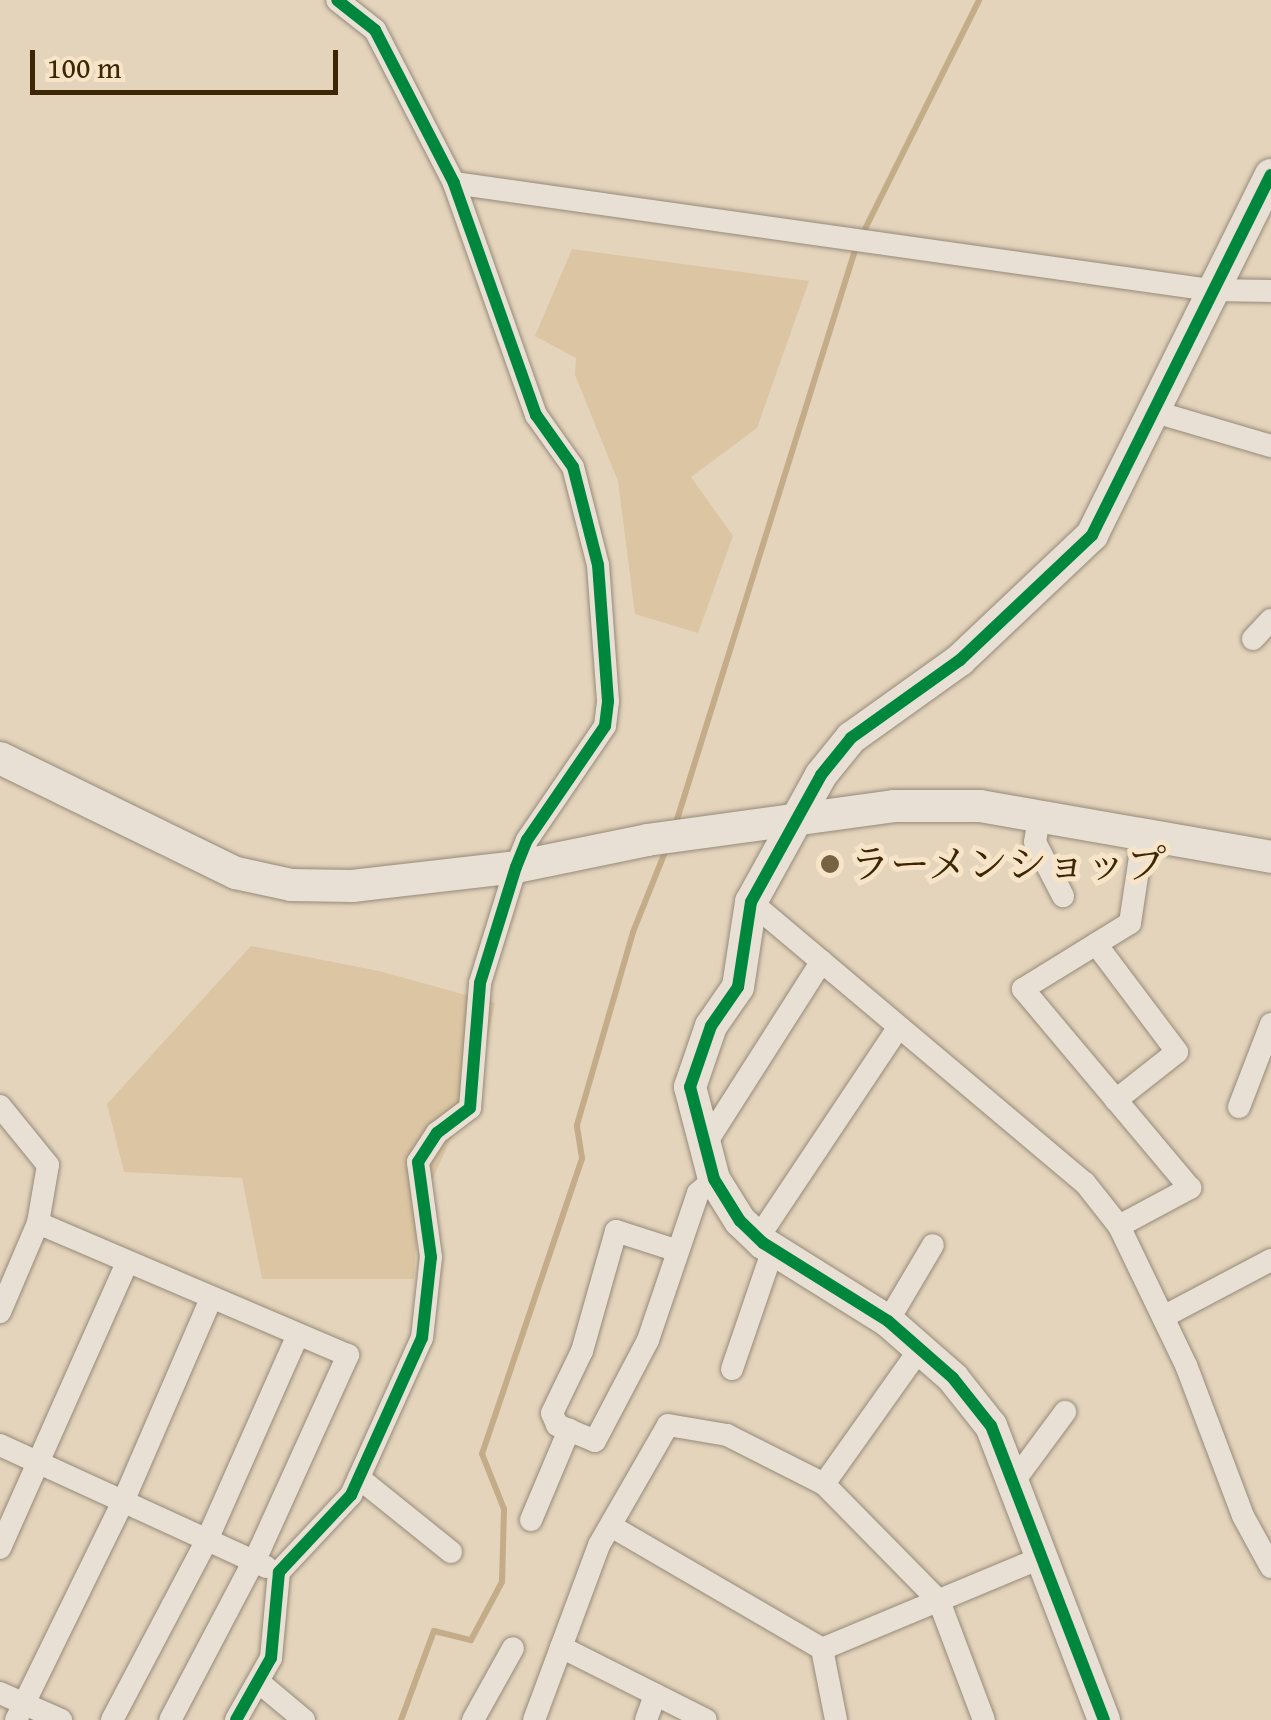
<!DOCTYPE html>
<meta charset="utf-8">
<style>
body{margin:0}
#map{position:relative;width:1271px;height:1720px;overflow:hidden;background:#e4d4bc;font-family:"Gentium Book Plus","Noto Serif JP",serif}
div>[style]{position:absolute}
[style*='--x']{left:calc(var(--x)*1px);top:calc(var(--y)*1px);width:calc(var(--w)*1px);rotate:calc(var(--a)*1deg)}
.green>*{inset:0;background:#dcc5a3}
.stream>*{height:6px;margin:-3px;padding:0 3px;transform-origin:3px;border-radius:3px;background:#c4ac89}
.roads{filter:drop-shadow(0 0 2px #968a78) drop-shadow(0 0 2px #968a78)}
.street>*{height:22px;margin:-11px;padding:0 11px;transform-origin:11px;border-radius:11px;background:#e8e0d4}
.secondary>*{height:32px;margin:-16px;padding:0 16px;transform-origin:16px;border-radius:16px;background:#e8e0d4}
.cycleway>*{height:12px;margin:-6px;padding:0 6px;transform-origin:6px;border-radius:6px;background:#00873e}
.dots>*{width:28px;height:28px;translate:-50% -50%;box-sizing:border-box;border:5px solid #f8e5c9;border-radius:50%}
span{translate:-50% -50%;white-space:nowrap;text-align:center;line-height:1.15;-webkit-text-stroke:10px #f8e5c9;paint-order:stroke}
.poi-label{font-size:40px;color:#3d2603}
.left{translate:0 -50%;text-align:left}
.scale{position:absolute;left:30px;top:50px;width:308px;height:45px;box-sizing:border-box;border:5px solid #3d2603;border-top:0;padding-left:12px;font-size:30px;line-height:35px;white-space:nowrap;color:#3d2603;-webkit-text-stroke:8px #f8e5c9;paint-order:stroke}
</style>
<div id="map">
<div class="green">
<i style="clip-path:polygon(572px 249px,809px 281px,757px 428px,691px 477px,733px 536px,698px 633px,635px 614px,618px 481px,575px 375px,576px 358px,535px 336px)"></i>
<i style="clip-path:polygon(251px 946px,379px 971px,495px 1003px,480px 1076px,418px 1210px,414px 1279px,262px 1279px,242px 1178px,124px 1172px,107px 1104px)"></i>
</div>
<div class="stream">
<i style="--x:862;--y:235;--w:263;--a:-63.5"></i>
<i style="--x:675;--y:826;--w:607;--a:-72.64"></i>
<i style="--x:401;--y:1720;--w:95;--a:-69.7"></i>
<i style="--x:434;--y:1631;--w:38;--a:14"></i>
<i style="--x:471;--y:1640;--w:66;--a:-61.9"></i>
<i style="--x:502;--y:1582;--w:73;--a:-88.4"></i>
<i style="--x:504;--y:1509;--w:59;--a:-111.8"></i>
<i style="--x:482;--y:1454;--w:312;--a:-71.3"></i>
<i style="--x:582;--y:1158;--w:33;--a:-99"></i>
<i style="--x:577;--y:1125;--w:201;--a:-73.8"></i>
<i style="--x:633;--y:932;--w:92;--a:-68.2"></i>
</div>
<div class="roads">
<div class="street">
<i style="--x:454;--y:183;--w:765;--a:8.05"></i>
<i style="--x:1211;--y:290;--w:60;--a:1"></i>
<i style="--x:1152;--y:411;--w:124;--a:16.4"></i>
<i style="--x:1253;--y:639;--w:26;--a:-47"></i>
<i style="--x:1039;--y:817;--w:25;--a:99"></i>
<i style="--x:1035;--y:842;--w:61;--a:62.6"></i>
<i style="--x:751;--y:902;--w:436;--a:40.1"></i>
<i style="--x:1085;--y:1183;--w:55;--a:51.7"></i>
<i style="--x:1119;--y:1226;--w:154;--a:64.3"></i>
<i style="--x:1186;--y:1365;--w:161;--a:69.3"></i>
<i style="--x:1243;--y:1516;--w:58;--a:61.2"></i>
<i style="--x:1096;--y:944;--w:135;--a:53.1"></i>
<i style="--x:1177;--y:1052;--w:78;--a:141.8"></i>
<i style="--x:0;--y:1106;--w:76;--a:50.9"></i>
<i style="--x:48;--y:1165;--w:59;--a:99.8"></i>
<i style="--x:38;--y:1223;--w:97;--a:113.1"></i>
<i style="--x:1239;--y:1107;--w:89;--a:-68.9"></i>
<i style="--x:704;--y:1146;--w:219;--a:-57.5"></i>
<i style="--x:38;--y:1223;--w:337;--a:23.1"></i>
<i style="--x:348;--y:1355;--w:211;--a:114.4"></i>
<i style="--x:261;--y:1547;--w:195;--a:117.7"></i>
<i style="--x:1119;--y:1226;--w:81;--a:-28.2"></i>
<i style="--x:1190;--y:1188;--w:260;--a:-130"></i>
<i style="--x:1023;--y:989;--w:126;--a:-31.7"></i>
<i style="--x:1130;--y:923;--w:87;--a:-81.4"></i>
<i style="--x:758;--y:1238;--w:252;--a:-56.3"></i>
<i style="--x:675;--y:1250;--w:62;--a:-162.1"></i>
<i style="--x:616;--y:1231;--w:125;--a:105.8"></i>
<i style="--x:582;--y:1351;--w:69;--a:115.8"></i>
<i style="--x:552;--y:1413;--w:13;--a:67"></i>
<i style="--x:557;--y:1425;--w:41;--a:22.8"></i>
<i style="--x:595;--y:1441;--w:114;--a:-62.3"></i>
<i style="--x:648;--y:1340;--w:155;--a:-71.2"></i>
<i style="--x:698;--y:1193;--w:21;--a:-41"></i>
<i style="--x:1163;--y:1317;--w:122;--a:-27.8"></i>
<i style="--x:888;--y:1321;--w:88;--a:-59.4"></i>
<i style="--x:732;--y:1369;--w:127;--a:-71.1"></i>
<i style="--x:0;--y:1445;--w:293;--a:24.6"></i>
<i style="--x:359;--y:1478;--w:118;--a:38.8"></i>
<i style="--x:1014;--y:1481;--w:86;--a:-53.5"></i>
<i style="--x:824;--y:1484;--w:166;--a:-54.6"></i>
<i style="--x:531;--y:1520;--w:98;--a:-67.1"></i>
<i style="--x:611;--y:1526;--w:244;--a:30.2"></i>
<i style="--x:822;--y:1649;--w:72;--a:78.8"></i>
<i style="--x:0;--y:1548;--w:312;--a:-66"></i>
<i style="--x:561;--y:1647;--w:162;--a:26.7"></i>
<i style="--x:822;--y:1649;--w:237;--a:-22.6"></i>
<i style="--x:261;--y:1684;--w:56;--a:39.9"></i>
<i style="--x:0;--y:1693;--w:67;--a:23.9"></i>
<i style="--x:16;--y:1720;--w:243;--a:-63.9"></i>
<i style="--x:123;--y:1502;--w:221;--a:-66.6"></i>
<i style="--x:112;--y:1720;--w:204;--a:-62.2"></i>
<i style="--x:207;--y:1540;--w:224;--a:-66.1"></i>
<i style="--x:236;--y:1720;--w:71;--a:-60.6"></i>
<i style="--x:271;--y:1658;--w:86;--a:-84.7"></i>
<i style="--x:279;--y:1572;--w:105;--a:-46.9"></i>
<i style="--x:351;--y:1495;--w:172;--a:-65.7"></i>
<i style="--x:422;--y:1338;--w:81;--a:-83.7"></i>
<i style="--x:431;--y:1257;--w:96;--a:-97.8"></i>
<i style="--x:418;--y:1162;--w:35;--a:-57"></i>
<i style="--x:437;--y:1133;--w:41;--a:-37.1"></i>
<i style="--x:470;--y:1108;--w:125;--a:-85.4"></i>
<i style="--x:480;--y:983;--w:121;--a:-72.8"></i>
<i style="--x:516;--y:867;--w:29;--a:-68"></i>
<i style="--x:527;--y:840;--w:138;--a:-55.6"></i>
<i style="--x:605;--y:726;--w:25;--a:-83"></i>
<i style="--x:608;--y:701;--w:136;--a:-94.2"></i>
<i style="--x:598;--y:565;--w:101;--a:-104.3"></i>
<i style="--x:573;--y:467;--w:64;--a:-125.4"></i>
<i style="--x:536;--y:415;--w:246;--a:-109.5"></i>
<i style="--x:454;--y:183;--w:172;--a:-117.3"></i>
<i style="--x:375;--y:30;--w:48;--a:-141.7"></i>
<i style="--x:473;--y:1720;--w:82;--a:-60.9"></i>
<i style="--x:534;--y:1720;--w:187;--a:-69.6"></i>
<i style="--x:599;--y:1545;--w:138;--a:-60.1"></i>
<i style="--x:668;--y:1425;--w:60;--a:9.6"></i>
<i style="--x:727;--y:1435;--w:109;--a:26.8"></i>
<i style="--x:824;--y:1484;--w:164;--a:45.5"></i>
<i style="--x:939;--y:1601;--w:127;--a:69.3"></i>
<i style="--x:646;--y:1720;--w:27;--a:-70"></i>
</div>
<div class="secondary">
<i style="--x:0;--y:758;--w:263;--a:26"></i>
<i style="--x:236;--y:873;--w:56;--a:12.3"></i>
<i style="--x:291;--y:885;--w:61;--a:0.9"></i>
<i style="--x:352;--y:886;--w:165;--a:-6.6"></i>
<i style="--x:516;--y:867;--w:134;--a:-11.6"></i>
<i style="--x:647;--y:840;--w:249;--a:-7.8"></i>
<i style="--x:894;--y:806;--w:86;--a:0"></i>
<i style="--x:980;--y:806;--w:295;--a:9.9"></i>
<i style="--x:1104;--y:1720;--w:315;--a:-111"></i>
<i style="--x:991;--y:1426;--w:61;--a:-128.4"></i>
<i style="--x:953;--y:1378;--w:86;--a:-138.8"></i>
<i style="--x:888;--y:1321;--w:147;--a:-148"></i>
<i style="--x:763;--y:1243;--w:32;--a:-136"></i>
<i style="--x:740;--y:1221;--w:49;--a:-121.8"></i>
<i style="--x:714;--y:1179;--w:95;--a:-104.6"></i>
<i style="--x:690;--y:1087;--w:65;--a:-71"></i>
<i style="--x:711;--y:1026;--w:47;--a:-55.3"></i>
<i style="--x:738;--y:987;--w:86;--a:-81.3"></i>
<i style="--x:751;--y:902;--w:145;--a:-61.1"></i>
<i style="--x:821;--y:775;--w:48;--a:-51"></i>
<i style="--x:851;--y:738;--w:134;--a:-35.6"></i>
<i style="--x:960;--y:660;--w:182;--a:-43.4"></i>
<i style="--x:1092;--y:535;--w:402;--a:-63.6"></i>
</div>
</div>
<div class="cycleway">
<i style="--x:236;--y:1720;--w:71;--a:-60.6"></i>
<i style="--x:271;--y:1658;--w:86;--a:-84.7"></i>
<i style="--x:279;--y:1572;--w:105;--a:-46.9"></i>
<i style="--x:351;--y:1495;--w:172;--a:-65.7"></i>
<i style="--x:422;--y:1338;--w:81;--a:-83.7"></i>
<i style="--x:431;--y:1257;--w:96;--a:-97.8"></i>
<i style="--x:418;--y:1162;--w:35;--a:-57"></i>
<i style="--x:437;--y:1133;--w:41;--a:-37.1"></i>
<i style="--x:470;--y:1108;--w:125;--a:-85.4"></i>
<i style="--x:480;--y:983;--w:121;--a:-72.8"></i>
<i style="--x:516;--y:867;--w:29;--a:-68"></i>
<i style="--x:527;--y:840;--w:138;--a:-55.6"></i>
<i style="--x:605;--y:726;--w:25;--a:-83"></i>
<i style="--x:608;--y:701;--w:136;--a:-94.2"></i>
<i style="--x:598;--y:565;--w:101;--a:-104.3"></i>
<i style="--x:573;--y:467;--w:64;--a:-125.4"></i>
<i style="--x:536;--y:415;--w:246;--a:-109.5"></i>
<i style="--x:454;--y:183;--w:172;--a:-117.3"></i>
<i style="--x:375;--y:30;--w:48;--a:-141.7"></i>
<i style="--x:1104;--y:1720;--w:315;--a:-111"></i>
<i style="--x:991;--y:1426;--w:61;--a:-128.4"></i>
<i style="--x:953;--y:1378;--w:86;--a:-138.8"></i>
<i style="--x:888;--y:1321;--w:147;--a:-148"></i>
<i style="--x:763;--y:1243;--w:32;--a:-136"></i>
<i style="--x:740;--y:1221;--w:49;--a:-121.8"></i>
<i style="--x:714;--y:1179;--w:95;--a:-104.6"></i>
<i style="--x:690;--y:1087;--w:65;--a:-71"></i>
<i style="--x:711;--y:1026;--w:47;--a:-55.3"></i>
<i style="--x:738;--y:987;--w:86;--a:-81.3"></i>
<i style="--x:751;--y:902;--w:145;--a:-61.1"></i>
<i style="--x:821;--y:775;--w:48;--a:-51"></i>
<i style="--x:851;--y:738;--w:134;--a:-35.6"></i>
<i style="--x:960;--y:660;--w:182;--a:-43.4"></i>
<i style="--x:1092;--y:535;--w:402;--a:-63.6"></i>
</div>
<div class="dots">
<i style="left:830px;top:864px;background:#776344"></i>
</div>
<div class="poi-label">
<span class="left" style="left:850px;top:864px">ラーメンショップ</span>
</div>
<div class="scale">100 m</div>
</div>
